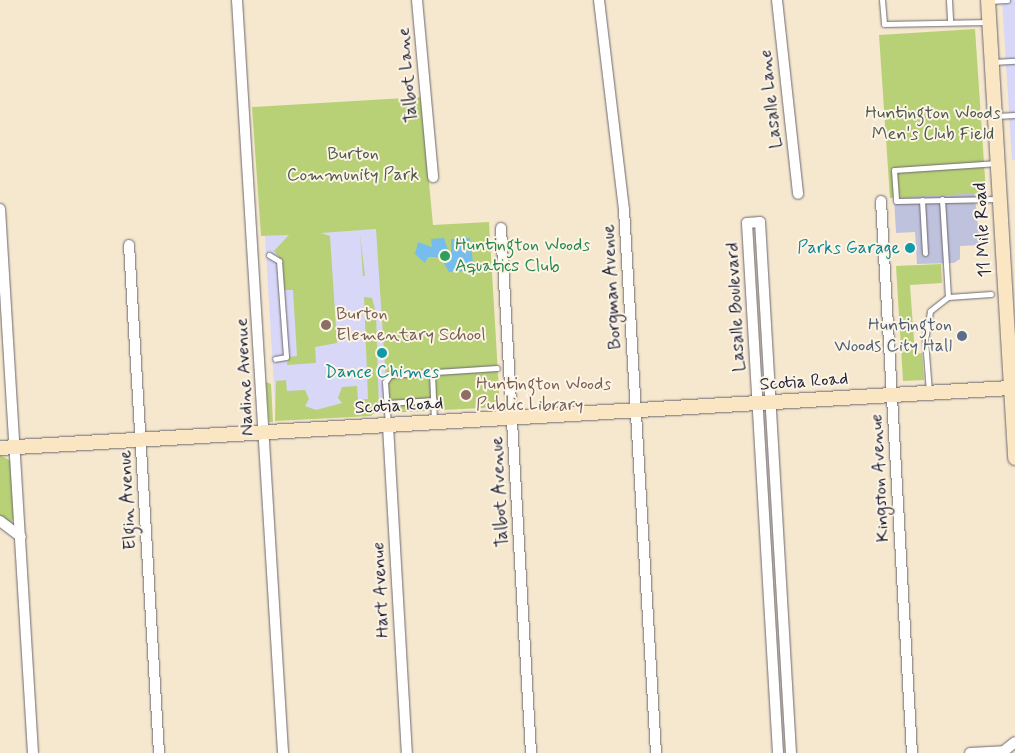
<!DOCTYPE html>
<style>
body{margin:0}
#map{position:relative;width:1015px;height:753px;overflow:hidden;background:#f6e8cf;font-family:Mynerve,sans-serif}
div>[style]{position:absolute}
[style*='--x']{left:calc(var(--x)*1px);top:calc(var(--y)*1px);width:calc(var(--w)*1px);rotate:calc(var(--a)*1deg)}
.built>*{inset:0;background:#d8d7f8}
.industrial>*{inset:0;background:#bfc2dd}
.green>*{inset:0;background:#b8d176}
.water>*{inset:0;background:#76bdee}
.roads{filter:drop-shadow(0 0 1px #6c676f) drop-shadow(0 0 1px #6c676f)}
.lane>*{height:5px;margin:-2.5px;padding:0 2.5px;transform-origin:2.5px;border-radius:2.5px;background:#fff}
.street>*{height:10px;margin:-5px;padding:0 5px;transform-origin:5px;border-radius:5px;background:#fff}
.secondary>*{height:14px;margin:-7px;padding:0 7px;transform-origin:7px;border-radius:7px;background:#fbe6c4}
.dots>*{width:14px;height:14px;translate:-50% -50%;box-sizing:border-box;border:2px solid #fcf5e5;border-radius:50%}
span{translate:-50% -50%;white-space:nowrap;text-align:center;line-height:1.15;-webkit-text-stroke:4px #fcf5e5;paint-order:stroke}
.street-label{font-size:18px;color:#22223b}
.park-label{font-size:18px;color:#4f574d}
.leisure-label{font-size:18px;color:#27864d}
.left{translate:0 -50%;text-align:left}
.culture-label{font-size:18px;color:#0d838f}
.right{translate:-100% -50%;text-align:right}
.education-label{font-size:18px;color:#785e54}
.service-label{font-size:18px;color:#4e5e75}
</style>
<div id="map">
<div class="built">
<i style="clip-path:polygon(1002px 0,1015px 0,1015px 160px,1012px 160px)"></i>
<i style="clip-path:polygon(377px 229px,388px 413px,276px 420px,265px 236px)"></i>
</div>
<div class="industrial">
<i style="clip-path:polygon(974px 189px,980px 245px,960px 246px,960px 259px,954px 263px,917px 264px,915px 232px,896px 233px,894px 198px)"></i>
</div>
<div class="green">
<i style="clip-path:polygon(975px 29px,986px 193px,890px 198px,879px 35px)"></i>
<i style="clip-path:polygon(421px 97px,433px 225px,489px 222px,500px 407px,388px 413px,376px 229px,321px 233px,330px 236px,337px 343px,315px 347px,316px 363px,287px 365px,288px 357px,297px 356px,293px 290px,284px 290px,282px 261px,274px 251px,289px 235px,261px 236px,252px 107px)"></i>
<i style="clip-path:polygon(360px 234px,365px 276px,363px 276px)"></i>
<i style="clip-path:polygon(941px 264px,942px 283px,910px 285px,915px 354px,922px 353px,924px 380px,903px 381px,896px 266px)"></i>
<i style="clip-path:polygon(364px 297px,372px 298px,376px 313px,379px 409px,371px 416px,275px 421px,276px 381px,286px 380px,287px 391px,305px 390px,309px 399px,305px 406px,316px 410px,342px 403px,338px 398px,342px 387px,357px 386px,358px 400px,368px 399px)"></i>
<i style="clip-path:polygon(266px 382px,271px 384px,273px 422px,269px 422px)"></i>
<i style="clip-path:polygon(0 455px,11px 461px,14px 517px,10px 525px,0 516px)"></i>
</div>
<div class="water">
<i style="clip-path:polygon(444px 238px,451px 259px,451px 239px,470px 238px,474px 271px,449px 272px,440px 257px,428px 257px,425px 263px,415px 254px,418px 242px,432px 247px,431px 239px)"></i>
</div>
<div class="roads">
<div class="lane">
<i style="--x:882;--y:0;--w:24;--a:85"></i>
<i style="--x:884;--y:24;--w:105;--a:-1.1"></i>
<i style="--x:949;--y:0;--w:20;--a:87"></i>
<i style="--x:989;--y:1;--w:18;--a:-3"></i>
<i style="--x:993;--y:62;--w:22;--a:-3"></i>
<i style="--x:996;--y:116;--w:19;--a:-3"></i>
<i style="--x:998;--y:163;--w:104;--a:176.1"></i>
<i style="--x:894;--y:170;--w:31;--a:86"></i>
<i style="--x:896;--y:201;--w:102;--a:-1.1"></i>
<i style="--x:942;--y:199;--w:98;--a:86.5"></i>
<i style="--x:922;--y:200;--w:53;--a:86.8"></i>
<i style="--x:269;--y:255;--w:12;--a:31"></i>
<i style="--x:279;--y:261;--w:96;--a:85.8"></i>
<i style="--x:286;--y:357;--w:11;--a:170"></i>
<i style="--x:432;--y:372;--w:50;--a:87.7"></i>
<i style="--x:929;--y:392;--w:52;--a:-94.4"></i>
<i style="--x:925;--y:340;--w:29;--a:-80"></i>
<i style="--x:930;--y:311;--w:23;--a:-38"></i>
<i style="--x:948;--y:297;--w:43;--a:-4"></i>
<i style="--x:387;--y:403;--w:47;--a:-3.7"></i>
<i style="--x:388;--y:425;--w:43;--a:-94"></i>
<i style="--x:385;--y:382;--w:9;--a:-54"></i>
<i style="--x:390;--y:375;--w:107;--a:-3.7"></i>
</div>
<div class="street">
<i style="--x:237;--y:0;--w:754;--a:86.5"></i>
<i style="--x:417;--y:0;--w:178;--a:84.8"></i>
<i style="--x:599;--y:0;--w:211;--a:83.2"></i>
<i style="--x:624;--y:210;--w:544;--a:86.63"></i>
<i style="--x:777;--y:0;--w:195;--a:83.8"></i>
<i style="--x:881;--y:201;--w:553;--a:86.79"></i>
<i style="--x:0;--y:209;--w:545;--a:86.53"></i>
<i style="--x:501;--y:228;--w:526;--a:86.73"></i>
<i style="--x:129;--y:245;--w:509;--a:86.62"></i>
<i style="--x:388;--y:426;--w:328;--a:86.7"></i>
<i style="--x:0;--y:521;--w:26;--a:37"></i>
<i style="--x:778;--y:753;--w:531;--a:-93.35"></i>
<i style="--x:747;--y:223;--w:13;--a:-4"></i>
<i style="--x:760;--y:222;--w:532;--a:86.66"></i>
<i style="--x:970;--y:753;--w:34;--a:-3"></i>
<i style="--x:1004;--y:751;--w:14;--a:-39"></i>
</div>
<div class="secondary">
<i style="--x:988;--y:0;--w:459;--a:86.6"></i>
<i style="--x:0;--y:448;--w:1013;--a:-3.4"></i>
</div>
</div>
<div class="dots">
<i style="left:910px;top:248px;background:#0f9aa8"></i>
<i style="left:445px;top:256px;background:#2e9e5b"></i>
<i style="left:326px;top:325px;background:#8d6e63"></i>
<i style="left:962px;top:336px;background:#5c6f8a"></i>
<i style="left:382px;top:353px;background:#0f9aa8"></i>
<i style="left:466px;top:395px;background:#8d6e63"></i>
</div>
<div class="street-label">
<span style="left:408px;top:75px;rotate:-95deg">Talbot Lane</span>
<span style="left:771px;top:99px;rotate:-96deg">Lasalle Lane</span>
<span style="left:983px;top:230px;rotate:-93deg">11 Mile Road</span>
<span style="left:612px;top:287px;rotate:-93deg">Borgman Avenue</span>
<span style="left:736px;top:307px;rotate:-93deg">Lasalle Boulevard</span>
<span style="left:245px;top:377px;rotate:-93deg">Nadine Avenue</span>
<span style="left:804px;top:382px;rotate:-4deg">Scotia Road</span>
<span style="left:399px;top:406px;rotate:-3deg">Scotia Road</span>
<span style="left:880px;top:478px;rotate:-93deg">Kingston Avenue</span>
<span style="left:500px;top:492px;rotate:-93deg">Talbot Avenue</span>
<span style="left:128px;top:500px;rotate:-93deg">Elgin Avenue</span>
<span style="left:381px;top:590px;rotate:-93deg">Hart Avenue</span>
</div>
<div class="park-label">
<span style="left:933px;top:124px">Huntington Woods<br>Men's Club Field</span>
<span style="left:353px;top:165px">Burton<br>Community Park</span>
</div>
<div class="leisure-label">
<span class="left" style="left:455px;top:256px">Huntington Woods<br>Aquatics Club</span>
</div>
<div class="culture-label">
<span class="right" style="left:900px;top:248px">Parks Garage</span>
<span style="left:382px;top:372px">Dance Chimes</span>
</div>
<div class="education-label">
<span class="left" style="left:336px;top:325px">Burton<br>Elementary School</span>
<span class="left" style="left:476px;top:395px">Huntington Woods<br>Public Library</span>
</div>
<div class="service-label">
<span class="right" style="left:952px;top:336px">Huntington<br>Woods City Hall</span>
</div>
</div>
